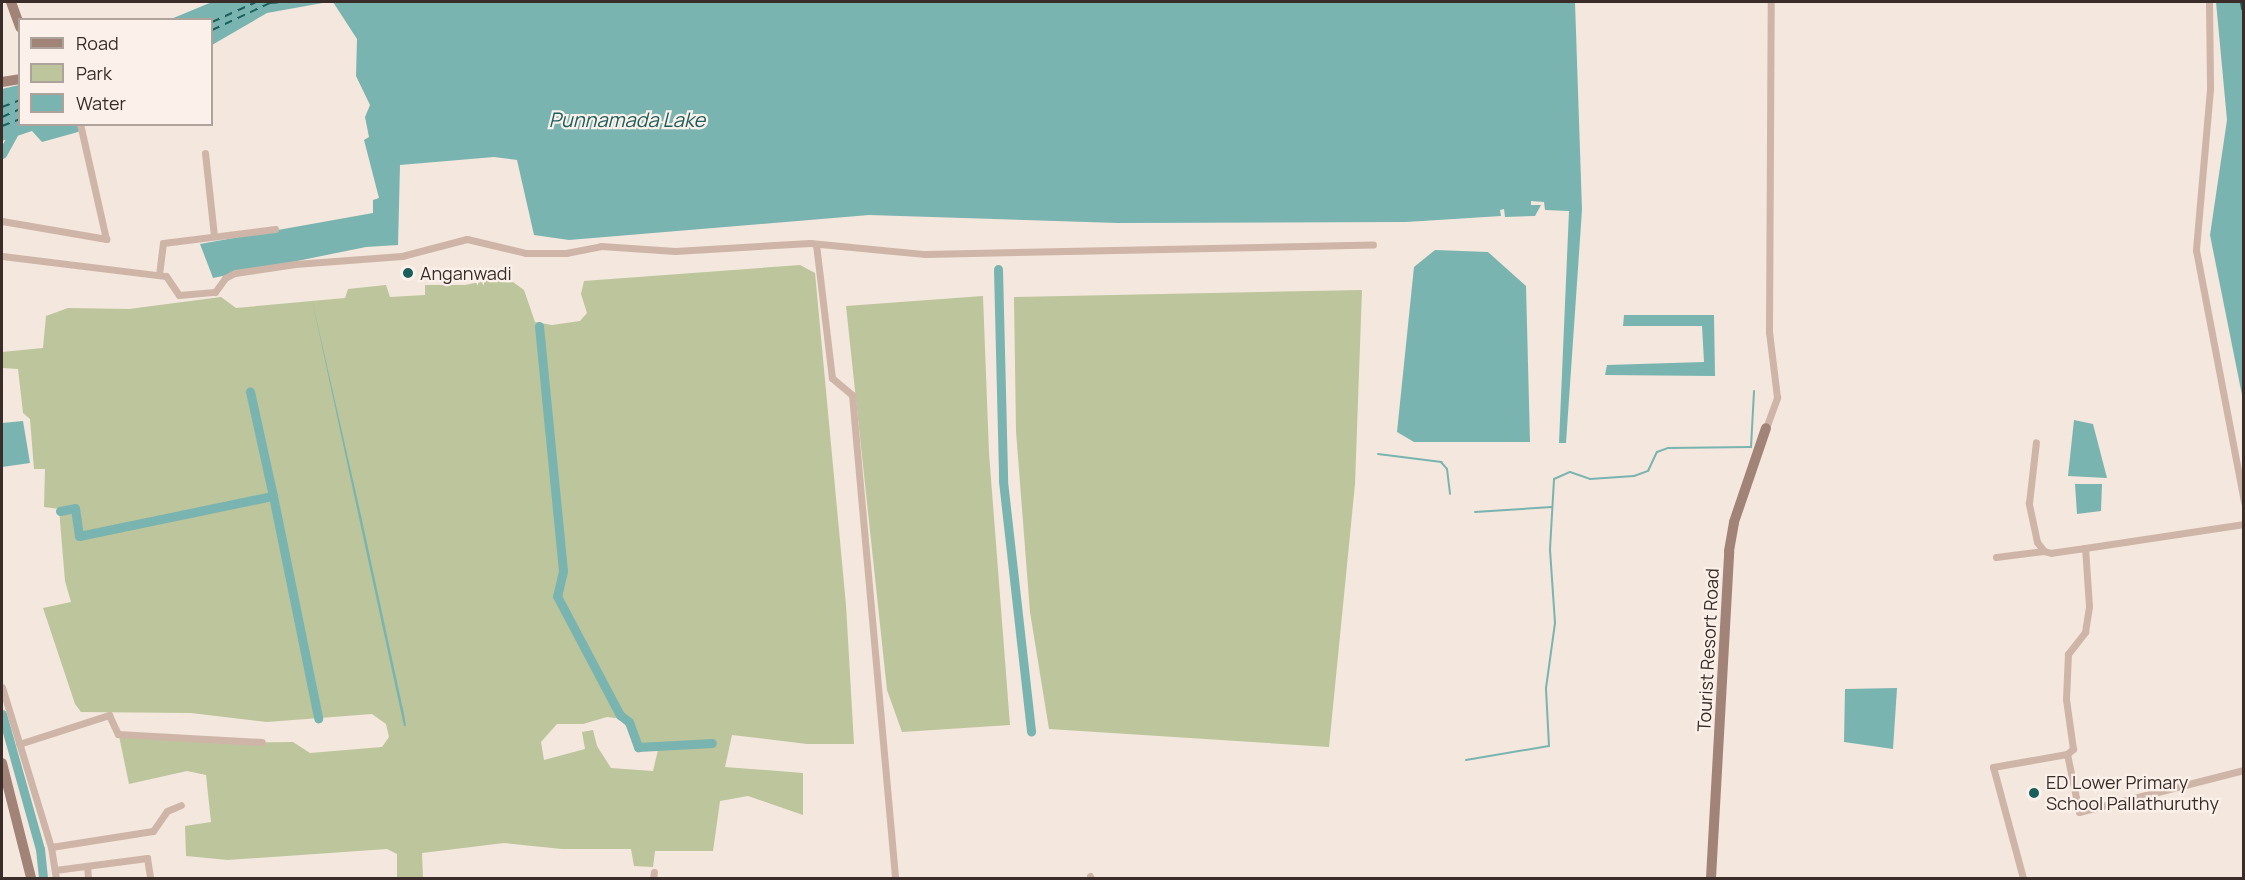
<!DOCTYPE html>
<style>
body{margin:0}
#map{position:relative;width:2245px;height:880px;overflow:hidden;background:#f4e7dd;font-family:Manrope,sans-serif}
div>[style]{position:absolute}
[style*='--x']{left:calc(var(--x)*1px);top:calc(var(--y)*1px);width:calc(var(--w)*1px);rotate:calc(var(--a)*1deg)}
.green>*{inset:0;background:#bcc59b}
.water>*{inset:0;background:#79b4b0}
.stream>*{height:2px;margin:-1px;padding:0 1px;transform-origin:1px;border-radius:1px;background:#79b4b0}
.canal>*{height:9px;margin:-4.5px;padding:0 4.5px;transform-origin:4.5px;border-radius:4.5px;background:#79b4b0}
.ferry>*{height:1.5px;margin-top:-0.75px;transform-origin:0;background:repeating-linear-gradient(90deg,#1a5f5c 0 8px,transparent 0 14px)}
.street>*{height:7px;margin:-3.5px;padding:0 3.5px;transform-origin:3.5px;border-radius:3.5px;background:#ceb5a8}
.secondary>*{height:10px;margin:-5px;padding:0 5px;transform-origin:5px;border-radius:5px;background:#a28378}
.dots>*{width:16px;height:16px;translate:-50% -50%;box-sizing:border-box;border:3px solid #fbf1ea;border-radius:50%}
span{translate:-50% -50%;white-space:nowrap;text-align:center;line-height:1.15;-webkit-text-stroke:4.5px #fbf1ea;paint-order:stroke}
.poi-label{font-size:18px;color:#3a2c28}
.left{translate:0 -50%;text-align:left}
.street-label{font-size:18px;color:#3a2c28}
.water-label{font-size:20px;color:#1a5f5c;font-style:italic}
.frame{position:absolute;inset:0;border:3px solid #3a2c28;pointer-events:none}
.legend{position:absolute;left:18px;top:18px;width:195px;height:108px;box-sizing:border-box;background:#fbf1ea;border:2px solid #aea29c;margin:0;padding:8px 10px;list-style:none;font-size:18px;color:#3a2c28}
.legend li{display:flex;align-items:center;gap:12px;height:30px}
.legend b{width:30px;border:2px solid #aea29c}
</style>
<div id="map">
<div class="green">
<i style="clip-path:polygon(evenodd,800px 265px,815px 273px,846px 605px,854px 744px,807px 744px,732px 735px,725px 767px,803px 773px,803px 815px,748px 796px,720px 801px,713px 851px,655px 851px,653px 867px,634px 866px,631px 849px,562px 849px,504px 843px,422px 853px,423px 878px,397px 878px,397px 854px,387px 849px,228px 860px,186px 856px,185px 826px,211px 822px,206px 775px,187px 771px,129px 784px,119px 736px,221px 743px,293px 742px,310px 753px,382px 747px,389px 737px,386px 724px,372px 714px,267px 722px,191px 713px,81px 712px,75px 704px,43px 608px,71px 602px,65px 581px,59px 509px,44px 507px,45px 469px,34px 469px,30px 419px,23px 413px,18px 369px,3px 368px,2px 352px,43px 348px,46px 316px,68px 308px,129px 309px,221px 297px,236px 308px,345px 298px,348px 289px,386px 285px,390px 297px,425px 295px,425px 285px,465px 285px,506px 277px,524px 290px,535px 322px,552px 325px,580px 321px,587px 313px,581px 294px,584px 281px,800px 265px,607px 717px,633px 720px,639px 750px,658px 750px,653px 771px,611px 768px,597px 746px,593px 730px,582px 732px,585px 749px,544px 760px,541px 742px,557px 724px,583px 724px,607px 717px)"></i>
<i style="clip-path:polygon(1362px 290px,1355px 484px,1329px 747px,1049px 729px,1030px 612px,1016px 431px,1014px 297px)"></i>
<i style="clip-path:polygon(983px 296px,989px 453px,1010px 725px,902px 732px,887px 690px,846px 306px)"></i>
</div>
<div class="water">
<i style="clip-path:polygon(212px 2px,328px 2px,267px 13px,212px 45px,212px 20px,171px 19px)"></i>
<i style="clip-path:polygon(333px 2px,1575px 2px,1582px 210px,1566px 443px,1559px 443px,1569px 211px,1545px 210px,1544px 202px,1531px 201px,1531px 205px,1541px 205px,1535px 216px,1505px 217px,1504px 209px,1500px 210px,1501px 216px,1406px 222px,1118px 223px,869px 215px,569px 240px,534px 235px,517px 160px,494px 157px,400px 165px,398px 245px,366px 247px,213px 278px,200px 244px,373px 213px,373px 200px,379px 198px,364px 140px,369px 137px,365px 117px,370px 105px,356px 76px,357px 39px)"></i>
<i style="clip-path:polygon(2216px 2px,2243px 2px,2243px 400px,2210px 235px,2227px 120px)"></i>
<i style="clip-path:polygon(19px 85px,20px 124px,85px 125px,78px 132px,42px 142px,32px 131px,2px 141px,2px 89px)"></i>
<i style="clip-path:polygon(1435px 250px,1488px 252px,1526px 286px,1530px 442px,1414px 442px,1397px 432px,1414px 267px)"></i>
<i style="clip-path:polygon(312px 300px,360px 511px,404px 714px,406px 726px,404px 726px)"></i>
<i style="clip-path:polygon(1624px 315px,1714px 315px,1715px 376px,1605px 375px,1607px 365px,1704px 362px,1702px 326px,1623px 326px)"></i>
<i style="clip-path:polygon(2074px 420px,2093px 424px,2107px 478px,2068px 476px)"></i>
<i style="clip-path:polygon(23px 421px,30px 463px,2px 467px,2px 423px)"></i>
<i style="clip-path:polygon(2075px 484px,2102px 484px,2101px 511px,2077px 514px)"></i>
<i style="clip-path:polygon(1897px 688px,1893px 749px,1844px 742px,1845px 689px)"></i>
</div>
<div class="stream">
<i style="--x:1378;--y:454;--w:64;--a:7.2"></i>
<i style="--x:1441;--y:462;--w:9;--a:49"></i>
<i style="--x:1447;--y:469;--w:25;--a:83"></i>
<i style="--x:1475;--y:512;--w:77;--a:-3.7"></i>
<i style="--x:1466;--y:760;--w:84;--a:-9.6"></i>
<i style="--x:1549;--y:746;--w:58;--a:-93"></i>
<i style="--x:1546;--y:688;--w:66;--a:-82.1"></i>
<i style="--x:1555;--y:623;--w:74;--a:-93.9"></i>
<i style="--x:1550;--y:549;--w:70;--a:-86.7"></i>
<i style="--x:1554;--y:479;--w:17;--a:-24"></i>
<i style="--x:1570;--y:472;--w:21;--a:19"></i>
<i style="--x:1590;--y:479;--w:44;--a:-3.9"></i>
<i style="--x:1634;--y:476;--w:15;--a:-20"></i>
<i style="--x:1648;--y:471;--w:21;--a:-65"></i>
<i style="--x:1657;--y:452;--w:12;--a:-20"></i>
<i style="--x:1668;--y:448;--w:83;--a:-0.7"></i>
<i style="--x:1751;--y:447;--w:56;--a:-86.9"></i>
</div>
<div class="canal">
<i style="--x:2;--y:154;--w:37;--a:-61"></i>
<i style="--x:998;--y:269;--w:212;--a:88.6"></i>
<i style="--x:1003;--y:481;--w:252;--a:83.6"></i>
<i style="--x:539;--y:326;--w:246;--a:84.4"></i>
<i style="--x:563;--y:571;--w:26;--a:103"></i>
<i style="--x:557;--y:596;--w:135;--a:62.1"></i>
<i style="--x:620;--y:715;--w:11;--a:38"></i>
<i style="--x:629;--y:722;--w:27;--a:70"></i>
<i style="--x:638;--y:747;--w:74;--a:-3.1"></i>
<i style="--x:273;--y:496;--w:227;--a:78.5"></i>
<i style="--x:60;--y:511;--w:15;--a:-11"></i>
<i style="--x:75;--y:508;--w:28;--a:82"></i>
<i style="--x:79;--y:536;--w:198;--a:-11.7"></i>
<i style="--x:273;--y:496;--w:107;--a:-102.4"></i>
<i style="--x:2;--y:714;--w:140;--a:74.3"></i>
<i style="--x:40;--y:849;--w:29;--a:84"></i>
</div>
<div class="ferry">
<i style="--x:2241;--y:2;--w:15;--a:79"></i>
<i style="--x:2243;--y:2;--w:8;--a:90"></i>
<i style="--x:212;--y:22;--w:48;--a:-24.4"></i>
<i style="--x:212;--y:30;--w:64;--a:-25"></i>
<i style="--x:270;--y:3;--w:13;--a:-4"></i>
<i style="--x:2;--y:107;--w:19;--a:-21"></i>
<i style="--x:2;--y:117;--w:20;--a:-24"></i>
<i style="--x:2;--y:126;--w:19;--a:-21"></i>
</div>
<div class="street">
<i style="--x:2209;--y:2;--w:87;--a:89.3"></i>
<i style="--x:2210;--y:89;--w:162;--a:95"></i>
<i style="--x:2196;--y:250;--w:257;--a:79.2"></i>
<i style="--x:205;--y:153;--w:83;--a:83.8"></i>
<i style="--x:2;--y:221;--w:106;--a:9.8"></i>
<i style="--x:106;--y:239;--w:118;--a:-102.7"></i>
<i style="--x:816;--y:244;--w:135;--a:83.2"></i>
<i style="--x:832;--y:378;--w:26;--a:40"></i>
<i style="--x:852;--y:395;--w:485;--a:84.9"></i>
<i style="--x:2;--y:256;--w:165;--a:7"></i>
<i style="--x:166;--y:276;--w:23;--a:56"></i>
<i style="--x:179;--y:295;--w:36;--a:-5"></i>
<i style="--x:215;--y:292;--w:17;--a:-54"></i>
<i style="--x:225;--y:278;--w:11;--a:-27"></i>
<i style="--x:235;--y:273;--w:61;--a:-8.5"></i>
<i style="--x:295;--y:264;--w:107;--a:-4.3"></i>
<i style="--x:402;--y:256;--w:67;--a:-14.7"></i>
<i style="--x:467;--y:239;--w:61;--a:13.3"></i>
<i style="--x:526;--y:253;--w:40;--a:0"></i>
<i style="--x:566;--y:253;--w:36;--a:-11"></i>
<i style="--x:601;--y:246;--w:74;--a:3.9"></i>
<i style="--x:675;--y:251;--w:135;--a:-3.4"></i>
<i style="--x:810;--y:243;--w:116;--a:5.5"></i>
<i style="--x:925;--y:254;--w:448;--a:-1.2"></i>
<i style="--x:159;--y:275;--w:32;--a:-83"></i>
<i style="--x:163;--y:243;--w:113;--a:-7.1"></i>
<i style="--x:1766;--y:428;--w:33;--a:-70"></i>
<i style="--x:1777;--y:397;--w:65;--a:-97"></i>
<i style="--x:1769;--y:332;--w:330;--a:-89.7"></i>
<i style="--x:2085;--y:548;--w:161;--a:-8.6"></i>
<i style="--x:1996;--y:557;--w:48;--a:-7.1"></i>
<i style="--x:2;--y:687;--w:167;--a:73"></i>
<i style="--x:51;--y:847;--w:31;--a:81"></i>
<i style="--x:19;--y:744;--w:95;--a:-17.9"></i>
<i style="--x:109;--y:715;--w:21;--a:65"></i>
<i style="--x:118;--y:734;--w:144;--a:3.2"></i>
<i style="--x:2067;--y:754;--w:59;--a:78.3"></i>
<i style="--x:2079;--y:812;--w:170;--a:-14.3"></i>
<i style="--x:51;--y:847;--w:103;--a:-8.9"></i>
<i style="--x:153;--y:831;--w:24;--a:-55"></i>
<i style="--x:167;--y:811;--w:15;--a:-23"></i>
<i style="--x:87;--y:866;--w:12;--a:85"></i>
<i style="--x:55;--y:870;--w:93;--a:-7.4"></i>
<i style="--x:147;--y:858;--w:20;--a:81"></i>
<i style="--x:1090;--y:876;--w:2;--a:63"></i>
<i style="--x:653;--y:878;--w:6;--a:-81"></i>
<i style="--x:2023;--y:878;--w:115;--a:-105.1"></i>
<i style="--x:1993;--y:767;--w:75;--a:-10"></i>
<i style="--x:2067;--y:754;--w:8;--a:-40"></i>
<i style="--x:2073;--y:749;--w:50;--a:-98"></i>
<i style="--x:2066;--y:699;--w:45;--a:-87.5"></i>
<i style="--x:2068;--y:654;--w:28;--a:-52"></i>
<i style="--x:2085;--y:632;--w:26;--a:-81"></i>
<i style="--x:2089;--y:606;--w:58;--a:-93.9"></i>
<i style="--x:2085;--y:548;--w:34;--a:172"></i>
<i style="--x:2051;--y:553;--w:7;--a:-164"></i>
<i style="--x:2044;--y:551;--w:11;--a:-128"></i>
<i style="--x:2037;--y:542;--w:40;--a:-102"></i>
<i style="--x:2029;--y:503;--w:61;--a:-83.5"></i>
</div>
<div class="secondary">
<i style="--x:11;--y:2;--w:27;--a:70"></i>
<i style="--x:2;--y:82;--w:18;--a:-9"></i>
<i style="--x:2;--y:763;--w:119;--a:75.8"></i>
<i style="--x:1711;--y:878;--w:327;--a:-86.8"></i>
<i style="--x:1729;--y:551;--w:29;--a:-80"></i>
<i style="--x:1734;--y:522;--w:99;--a:-71.2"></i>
</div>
<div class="dots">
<i style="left:408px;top:273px;background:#1a5f5c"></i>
<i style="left:2034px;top:793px;background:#1a5f5c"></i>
</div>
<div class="poi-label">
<span class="left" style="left:420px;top:273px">Anganwadi</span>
<span class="left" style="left:2046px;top:793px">ED Lower Primary<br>School Pallathuruthy</span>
</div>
<div class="street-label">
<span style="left:1708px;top:650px;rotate:-87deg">Tourist Resort Road</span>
</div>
<div class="water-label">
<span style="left:627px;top:119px">Punnamada Lake</span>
</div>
<div class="frame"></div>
<ul class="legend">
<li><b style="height:8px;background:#a28378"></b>Road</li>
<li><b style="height:16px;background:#bcc59b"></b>Park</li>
<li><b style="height:16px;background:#79b4b0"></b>Water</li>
</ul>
</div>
